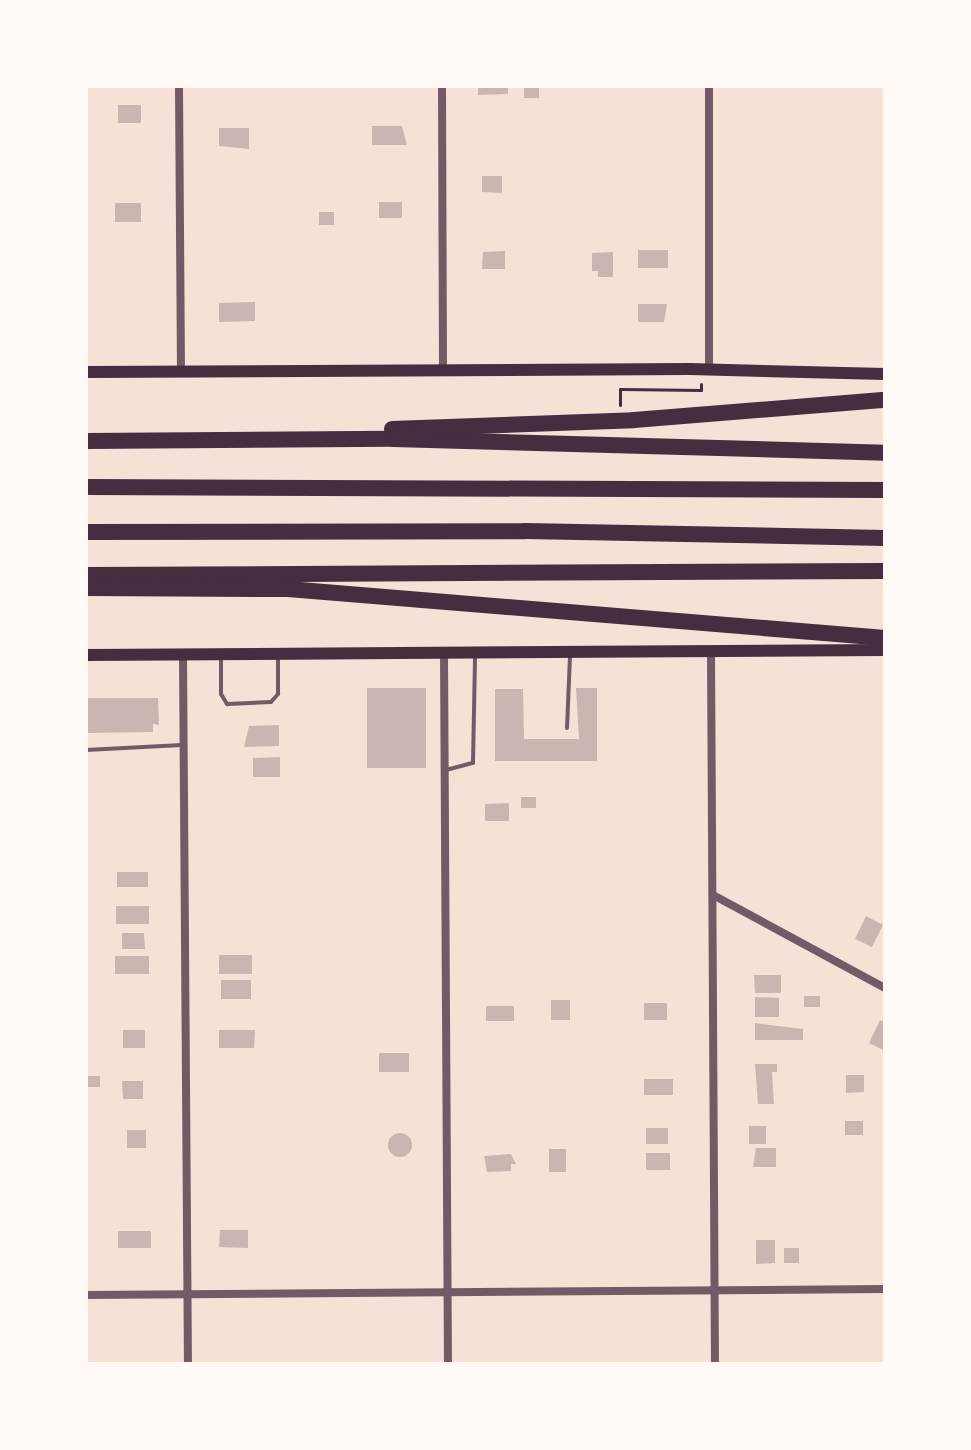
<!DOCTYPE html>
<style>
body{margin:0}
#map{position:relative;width:971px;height:1450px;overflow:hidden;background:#f7e1d7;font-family:"Sofia Sans Condensed",sans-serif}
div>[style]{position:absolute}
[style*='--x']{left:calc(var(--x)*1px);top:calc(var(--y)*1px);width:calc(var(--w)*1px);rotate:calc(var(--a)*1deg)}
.building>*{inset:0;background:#ccb4b1}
.round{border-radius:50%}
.path>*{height:3px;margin:-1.5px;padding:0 1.5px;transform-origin:1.5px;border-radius:1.5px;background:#4a2c40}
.service>*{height:4px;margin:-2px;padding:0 2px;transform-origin:2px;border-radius:2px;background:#755966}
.minor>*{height:8px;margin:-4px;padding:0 4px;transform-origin:4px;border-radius:4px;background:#755966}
.secondary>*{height:12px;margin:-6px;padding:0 6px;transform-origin:6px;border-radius:6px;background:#4a2c40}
.motorway>*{height:16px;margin:-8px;padding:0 8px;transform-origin:8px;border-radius:8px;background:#4a2c40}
span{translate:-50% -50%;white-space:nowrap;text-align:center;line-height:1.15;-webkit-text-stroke:6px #fffaf5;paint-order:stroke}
.frame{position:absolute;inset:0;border:88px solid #fffaf5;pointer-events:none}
</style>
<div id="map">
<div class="building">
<i style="clip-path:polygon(478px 86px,508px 86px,508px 94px,478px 95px)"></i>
<i style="clip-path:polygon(524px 88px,539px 88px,539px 98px,524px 98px)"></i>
<i style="clip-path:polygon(118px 105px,141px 105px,141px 123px,118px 123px)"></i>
<i style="clip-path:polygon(372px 126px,402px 126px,407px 145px,372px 145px)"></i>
<i style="clip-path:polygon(219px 128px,249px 128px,249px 149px,219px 146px)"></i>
<i style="clip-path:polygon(482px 176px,502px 176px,502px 193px,482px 192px)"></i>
<i style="clip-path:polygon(379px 202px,402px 202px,402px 218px,379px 218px)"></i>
<i style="clip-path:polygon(115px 203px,141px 203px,141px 222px,115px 222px)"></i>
<i style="clip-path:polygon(319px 212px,334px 212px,334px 225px,319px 225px)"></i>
<i style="clip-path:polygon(638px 250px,668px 250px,668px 268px,638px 268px)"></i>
<i style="clip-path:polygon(505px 251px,505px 269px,482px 269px,483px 252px)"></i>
<i style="clip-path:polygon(613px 252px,613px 277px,598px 277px,598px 271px,592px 271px,592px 253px)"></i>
<i style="clip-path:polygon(255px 302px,255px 321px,219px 322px,219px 303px)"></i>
<i style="clip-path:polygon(638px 304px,667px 304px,664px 322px,638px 322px)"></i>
<i style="clip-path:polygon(367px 688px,426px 688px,426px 768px,367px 768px)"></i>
<i style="clip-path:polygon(576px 688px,597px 688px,597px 761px,495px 761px,495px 689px,523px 689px,524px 739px,579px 739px)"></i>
<i style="clip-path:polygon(86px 698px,158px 698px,159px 725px,153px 724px,153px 732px,86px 733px)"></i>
<i style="clip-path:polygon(279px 725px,279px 746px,244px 747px,249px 726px)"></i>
<i style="clip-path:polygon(280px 757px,280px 777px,253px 777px,253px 758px)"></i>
<i style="clip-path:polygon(521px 797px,536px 797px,536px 808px,521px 808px)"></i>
<i style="clip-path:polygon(509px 803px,509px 821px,485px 821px,485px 804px)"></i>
<i style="clip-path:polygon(117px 872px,148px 872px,148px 887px,117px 887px)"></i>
<i style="clip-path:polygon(116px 906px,149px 906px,149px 924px,116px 924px)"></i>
<i style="clip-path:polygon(866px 916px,883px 925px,872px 947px,855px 939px)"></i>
<i style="clip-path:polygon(122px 933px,144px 933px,145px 949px,122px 949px)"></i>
<i style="clip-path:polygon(219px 955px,252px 955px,252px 974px,219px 974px)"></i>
<i style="clip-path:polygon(115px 956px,149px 956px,149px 974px,115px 974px)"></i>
<i style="clip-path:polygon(754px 975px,781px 975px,781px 993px,755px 993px)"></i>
<i style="clip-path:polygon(221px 980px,251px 980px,251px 999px,221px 999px)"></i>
<i style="clip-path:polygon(804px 996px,820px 996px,820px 1007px,804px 1007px)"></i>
<i style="clip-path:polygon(755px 997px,779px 998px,779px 1017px,755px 1017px)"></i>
<i style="clip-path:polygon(551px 1000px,570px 1000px,570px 1020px,551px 1020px)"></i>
<i style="clip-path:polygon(644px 1003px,667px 1003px,667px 1020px,644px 1020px)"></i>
<i style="clip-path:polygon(486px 1006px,514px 1006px,514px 1021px,486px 1021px)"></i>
<i style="clip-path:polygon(880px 1020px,885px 1023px,885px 1051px,869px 1043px)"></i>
<i style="clip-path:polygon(755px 1023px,803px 1029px,803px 1040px,755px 1040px)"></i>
<i style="clip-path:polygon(123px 1030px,145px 1030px,145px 1048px,123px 1048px)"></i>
<i style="clip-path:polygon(219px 1030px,255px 1030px,254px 1048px,219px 1048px)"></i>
<i style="clip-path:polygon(379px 1053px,409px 1053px,409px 1072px,379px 1072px)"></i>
<i style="clip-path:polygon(755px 1064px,777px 1064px,777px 1072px,772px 1072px,774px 1104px,758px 1104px)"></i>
<i style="clip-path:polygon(846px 1075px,864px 1075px,864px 1092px,846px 1093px)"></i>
<i style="clip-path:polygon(86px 1076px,100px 1076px,100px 1087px,86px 1087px)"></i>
<i style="clip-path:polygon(644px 1079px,673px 1079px,673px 1095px,644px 1095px)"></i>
<i style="clip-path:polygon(122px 1081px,143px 1081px,143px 1099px,123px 1099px)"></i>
<i style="clip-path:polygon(845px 1121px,863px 1121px,863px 1135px,845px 1135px)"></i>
<i style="clip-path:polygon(749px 1126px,766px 1126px,766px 1144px,749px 1144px)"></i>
<i style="clip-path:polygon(646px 1128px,668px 1128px,668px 1144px,646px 1144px)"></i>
<i style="clip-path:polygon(127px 1130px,146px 1130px,146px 1148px,127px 1148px)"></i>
<i class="round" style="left:388px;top:1133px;width:24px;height:24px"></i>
<i style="clip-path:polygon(756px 1148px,776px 1148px,776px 1167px,753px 1167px)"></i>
<i style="clip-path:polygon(549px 1149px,566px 1149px,566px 1172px,549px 1172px)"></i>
<i style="clip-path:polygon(646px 1153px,670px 1153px,670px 1170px,646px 1170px)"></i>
<i style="clip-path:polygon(511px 1154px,516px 1164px,511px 1164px,511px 1171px,487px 1172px,484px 1156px)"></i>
<i style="clip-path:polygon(220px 1230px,248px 1230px,248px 1248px,219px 1247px)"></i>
<i style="clip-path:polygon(118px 1231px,151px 1231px,151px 1248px,118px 1248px)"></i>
<i style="clip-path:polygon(756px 1240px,775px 1240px,775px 1263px,756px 1264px)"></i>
<i style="clip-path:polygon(784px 1248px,799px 1248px,799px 1263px,784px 1263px)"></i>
</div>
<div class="path">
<i style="--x:620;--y:405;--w:16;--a:-90"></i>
<i style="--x:620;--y:389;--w:81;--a:0.7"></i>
<i style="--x:701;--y:390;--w:6;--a:-90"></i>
</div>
<div class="service">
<i style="--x:221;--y:656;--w:38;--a:90"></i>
<i style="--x:221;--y:694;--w:12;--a:59"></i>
<i style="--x:227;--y:704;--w:44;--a:-2.6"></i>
<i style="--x:271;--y:702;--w:11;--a:-49"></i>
<i style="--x:278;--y:694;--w:37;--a:-90"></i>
<i style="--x:567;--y:728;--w:73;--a:-87.6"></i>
<i style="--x:86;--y:750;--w:96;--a:-3"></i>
<i style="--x:446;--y:770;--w:28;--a:-15"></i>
<i style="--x:473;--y:763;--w:107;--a:-88.9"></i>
</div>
<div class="minor">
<i style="--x:179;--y:86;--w:286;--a:89.6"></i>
<i style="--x:442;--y:86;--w:283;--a:89.8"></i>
<i style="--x:709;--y:86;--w:283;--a:90"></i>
<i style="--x:711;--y:652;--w:712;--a:89.68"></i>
<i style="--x:444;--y:653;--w:711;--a:89.68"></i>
<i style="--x:183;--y:655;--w:709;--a:89.6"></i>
<i style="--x:713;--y:895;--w:196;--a:28.4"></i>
<i style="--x:86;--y:1295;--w:799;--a:-0.43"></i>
</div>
<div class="secondary">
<i style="--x:86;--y:372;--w:604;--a:-0.28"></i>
<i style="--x:690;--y:369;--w:195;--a:1.5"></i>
<i style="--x:86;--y:655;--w:799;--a:-0.36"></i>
</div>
<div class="motorway">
<i style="--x:392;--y:429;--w:242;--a:-2.1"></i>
<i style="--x:634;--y:420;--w:252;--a:-4.6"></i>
<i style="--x:86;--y:441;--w:307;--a:-0.4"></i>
<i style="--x:393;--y:439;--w:492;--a:1.6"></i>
<i style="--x:86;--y:487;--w:799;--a:0.22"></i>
<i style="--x:86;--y:532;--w:439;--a:-0.1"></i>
<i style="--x:525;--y:531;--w:360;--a:1.1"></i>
<i style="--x:86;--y:575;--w:799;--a:-0.29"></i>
<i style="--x:86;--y:588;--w:202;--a:0.3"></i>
<i style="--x:288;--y:589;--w:599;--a:4.69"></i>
</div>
<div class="frame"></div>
</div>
